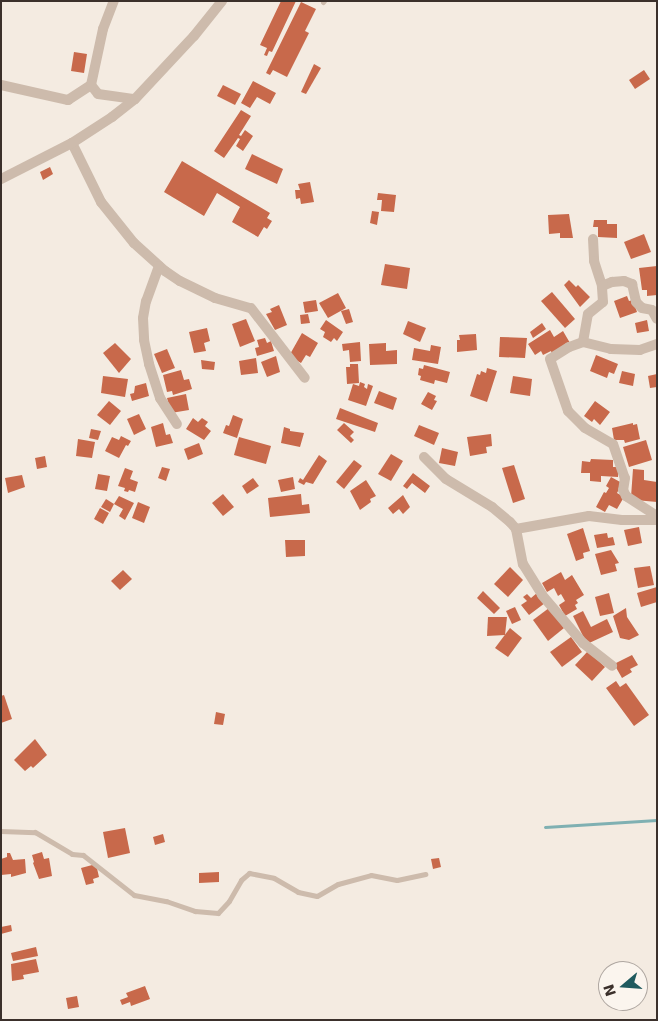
<!DOCTYPE html>
<style>
body{margin:0}
#map{position:relative;width:658px;height:1021px;overflow:hidden;background:#f4ebe1;font-family:"DejaVu Sans",sans-serif}
div>[style]{position:absolute}
[style*='--x']{left:calc(var(--x)*1px);top:calc(var(--y)*1px);width:calc(var(--w)*1px);rotate:calc(var(--a)*1deg)}
.stream>*{height:3px;margin:-1.5px;padding:0 1.5px;transform-origin:1.5px;border-radius:1.5px;background:#7fb0b2}
.building>*{inset:0;background:#c8694b}
.service>*{height:5px;margin:-2.5px;padding:0 2.5px;transform-origin:2.5px;border-radius:2.5px;background:#cdbbac}
.minor>*{height:10px;margin:-5px;padding:0 5px;transform-origin:5px;border-radius:5px;background:#cdbbac}
span{translate:-50% -50%;white-space:nowrap;text-align:center;line-height:1.15;-webkit-text-stroke:4px #fbf5ee;paint-order:stroke}
.frame{position:absolute;inset:0;border:2px solid #3b302b;pointer-events:none}
.north{position:absolute;left:598px;top:961px;width:50px;height:50px;box-sizing:border-box;background:#fbf5ee;border:1px solid #aea6a0;border-radius:50%;rotate:252deg;font-size:14px;font-weight:700;line-height:20px;text-align:center;color:#3b302b}
.north::after{content:'';display:block;margin:auto;width:18px;height:22px;background:#1f5a5e;clip-path:polygon(50% 0,100% 100%,50% 72%,0 100%)}
</style>
<div id="map">
<div class="stream">
<i style="--x:545;--y:827;--w:112;--a:-3.6"></i>
</div>
<div class="building">
<i style="clip-path:polygon(281px 1px,296px 1px,272px 52px,269px 51px,267px 56px,264px 55px,267px 48px,260px 45px)"></i>
<i style="clip-path:polygon(301px 2px,316px 9px,305px 31px,309px 33px,287px 77px,273px 70px,270px 75px,266px 73px)"></i>
<i style="clip-path:polygon(74px 52px,87px 54px,84px 73px,71px 71px)"></i>
<i style="clip-path:polygon(314px 64px,321px 68px,306px 94px,301px 92px)"></i>
<i style="clip-path:polygon(644px 70px,650px 79px,635px 89px,629px 80px)"></i>
<i style="clip-path:polygon(253px 81px,276px 93px,270px 104px,257px 97px,250px 108px,241px 103px)"></i>
<i style="clip-path:polygon(223px 85px,241px 94px,235px 105px,217px 96px)"></i>
<i style="clip-path:polygon(241px 110px,251px 116px,239px 135px,241px 136px,245px 130px,253px 136px,243px 151px,236px 146px,240px 139px,238px 138px,224px 158px,214px 151px)"></i>
<i style="clip-path:polygon(252px 154px,283px 169px,277px 184px,245px 169px)"></i>
<i style="clip-path:polygon(182px 161px,270px 213px,267px 218px,272px 221px,267px 229px,264px 227px,258px 237px,232px 222px,240px 207px,217px 193px,204px 216px,164px 192px)"></i>
<i style="clip-path:polygon(50px 167px,53px 174px,43px 180px,40px 172px)"></i>
<i style="clip-path:polygon(310px 182px,314px 202px,301px 204px,300px 198px,296px 199px,295px 190px,300px 190px,298px 184px)"></i>
<i style="clip-path:polygon(378px 193px,396px 195px,394px 212px,381px 211px,382px 200px,377px 200px)"></i>
<i style="clip-path:polygon(372px 211px,379px 212px,377px 225px,370px 223px)"></i>
<i style="clip-path:polygon(569px 214px,573px 238px,560px 238px,560px 233px,549px 234px,548px 215px)"></i>
<i style="clip-path:polygon(594px 220px,607px 220px,607px 224px,617px 224px,617px 238px,598px 237px,598px 227px,593px 227px)"></i>
<i style="clip-path:polygon(644px 234px,651px 252px,631px 259px,624px 242px)"></i>
<i style="clip-path:polygon(385px 264px,410px 268px,407px 289px,381px 285px)"></i>
<i style="clip-path:polygon(657px 266px,657px 295px,647px 296px,647px 290px,642px 290px,639px 268px)"></i>
<i style="clip-path:polygon(569px 280px,576px 287px,578px 285px,590px 297px,580px 307px,564px 285px)"></i>
<i style="clip-path:polygon(552px 292px,575px 319px,565px 328px,541px 301px)"></i>
<i style="clip-path:polygon(338px 293px,346px 308px,328px 318px,319px 303px)"></i>
<i style="clip-path:polygon(627px 296px,629px 301px,633px 300px,637px 312px,620px 318px,614px 301px)"></i>
<i style="clip-path:polygon(316px 300px,318px 311px,305px 313px,303px 302px)"></i>
<i style="clip-path:polygon(279px 305px,287px 325px,275px 330px,266px 314px,272px 312px,270px 309px)"></i>
<i style="clip-path:polygon(349px 309px,353px 322px,346px 324px,341px 311px)"></i>
<i style="clip-path:polygon(308px 314px,310px 323px,301px 324px,300px 315px)"></i>
<i style="clip-path:polygon(246px 319px,255px 341px,240px 347px,232px 324px)"></i>
<i style="clip-path:polygon(326px 320px,343px 332px,337px 341px,334px 338px,331px 342px,323px 337px,325px 332px,320px 329px)"></i>
<i style="clip-path:polygon(647px 320px,649px 331px,637px 333px,635px 323px)"></i>
<i style="clip-path:polygon(408px 321px,426px 328px,420px 342px,403px 334px)"></i>
<i style="clip-path:polygon(542px 323px,546px 329px,533px 338px,530px 332px)"></i>
<i style="clip-path:polygon(207px 328px,210px 341px,204px 343px,206px 351px,194px 353px,189px 332px)"></i>
<i style="clip-path:polygon(550px 330px,554px 337px,563px 331px,570px 343px,552px 354px,551px 351px,543px 355px,541px 351px,535px 355px,528px 344px)"></i>
<i style="clip-path:polygon(302px 333px,318px 343px,310px 357px,306px 355px,301px 363px,289px 356px)"></i>
<i style="clip-path:polygon(476px 334px,477px 350px,457px 352px,457px 340px,460px 340px,459px 335px)"></i>
<i style="clip-path:polygon(500px 337px,527px 338px,525px 358px,499px 357px)"></i>
<i style="clip-path:polygon(265px 338px,267px 343px,271px 341px,274px 351px,257px 356px,255px 348px,259px 347px,257px 340px)"></i>
<i style="clip-path:polygon(360px 342px,361px 361px,350px 362px,349px 350px,343px 351px,342px 344px)"></i>
<i style="clip-path:polygon(115px 343px,131px 359px,119px 373px,103px 353px)"></i>
<i style="clip-path:polygon(386px 343px,386px 351px,397px 350px,397px 364px,370px 365px,369px 344px)"></i>
<i style="clip-path:polygon(431px 345px,441px 347px,438px 364px,412px 360px,414px 348px,430px 351px)"></i>
<i style="clip-path:polygon(167px 349px,175px 368px,162px 373px,154px 354px)"></i>
<i style="clip-path:polygon(596px 355px,618px 364px,614px 374px,609px 372px,607px 378px,590px 371px)"></i>
<i style="clip-path:polygon(276px 356px,280px 372px,267px 377px,261px 362px)"></i>
<i style="clip-path:polygon(256px 358px,258px 373px,241px 375px,239px 361px)"></i>
<i style="clip-path:polygon(201px 360px,215px 362px,214px 370px,202px 369px)"></i>
<i style="clip-path:polygon(350px 364px,358px 364px,359px 383px,347px 384px,346px 367px,350px 367px)"></i>
<i style="clip-path:polygon(424px 365px,450px 372px,447px 383px,435px 380px,434px 384px,420px 380px,421px 376px,418px 375px,419px 368px,423px 369px)"></i>
<i style="clip-path:polygon(487px 368px,497px 371px,487px 402px,470px 396px,477px 374px,480px 375px,481px 371px,486px 373px)"></i>
<i style="clip-path:polygon(181px 370px,184px 380px,189px 379px,192px 389px,173px 395px,172px 391px,167px 392px,163px 375px)"></i>
<i style="clip-path:polygon(622px 371px,635px 374px,633px 386px,619px 383px)"></i>
<i style="clip-path:polygon(657px 374px,657px 387px,650px 388px,648px 376px)"></i>
<i style="clip-path:polygon(103px 376px,128px 379px,125px 397px,101px 393px)"></i>
<i style="clip-path:polygon(513px 376px,532px 379px,530px 396px,510px 393px)"></i>
<i style="clip-path:polygon(360px 382px,365px 384px,364px 387px,367px 389px,368px 384px,373px 386px,366px 406px,348px 400px,353px 384px,359px 386px)"></i>
<i style="clip-path:polygon(146px 383px,149px 396px,132px 401px,130px 394px,134px 393px,135px 386px)"></i>
<i style="clip-path:polygon(379px 391px,397px 398px,393px 410px,374px 403px)"></i>
<i style="clip-path:polygon(428px 392px,436px 396px,434px 400px,437px 401px,432px 410px,421px 404px)"></i>
<i style="clip-path:polygon(186px 394px,189px 410px,171px 413px,167px 398px)"></i>
<i style="clip-path:polygon(109px 401px,121px 411px,110px 425px,97px 415px)"></i>
<i style="clip-path:polygon(595px 401px,610px 412px,600px 425px,594px 419px,592px 422px,584px 416px)"></i>
<i style="clip-path:polygon(340px 408px,378px 423px,375px 432px,336px 419px)"></i>
<i style="clip-path:polygon(139px 414px,146px 429px,134px 435px,127px 419px)"></i>
<i style="clip-path:polygon(233px 415px,243px 419px,237px 438px,223px 433px,226px 425px,229px 426px)"></i>
<i style="clip-path:polygon(193px 418px,198px 422px,202px 418px,208px 422px,205px 426px,211px 431px,204px 440px,186px 429px)"></i>
<i style="clip-path:polygon(163px 423px,166px 435px,170px 434px,173px 443px,156px 447px,151px 427px)"></i>
<i style="clip-path:polygon(344px 423px,354px 432px,350px 436px,354px 440px,351px 443px,337px 430px)"></i>
<i style="clip-path:polygon(633px 423px,633px 425px,637px 424px,640px 439px,625px 443px,624px 440px,614px 440px,612px 428px)"></i>
<i style="clip-path:polygon(419px 425px,439px 433px,434px 445px,414px 436px)"></i>
<i style="clip-path:polygon(284px 427px,290px 429px,290px 431px,304px 433px,300px 447px,281px 443px)"></i>
<i style="clip-path:polygon(91px 429px,101px 431px,98px 440px,89px 438px)"></i>
<i style="clip-path:polygon(491px 434px,492px 446px,486px 447px,487px 453px,470px 456px,467px 437px)"></i>
<i style="clip-path:polygon(121px 436px,131px 441px,128px 446px,126px 445px,119px 458px,105px 451px,112px 437px,119px 440px)"></i>
<i style="clip-path:polygon(239px 437px,271px 446px,266px 464px,234px 455px)"></i>
<i style="clip-path:polygon(78px 439px,95px 442px,92px 458px,76px 456px)"></i>
<i style="clip-path:polygon(646px 440px,652px 460px,629px 467px,623px 447px)"></i>
<i style="clip-path:polygon(199px 443px,203px 454px,188px 460px,184px 449px)"></i>
<i style="clip-path:polygon(442px 448px,458px 452px,455px 466px,439px 463px)"></i>
<i style="clip-path:polygon(391px 454px,403px 461px,391px 481px,378px 474px)"></i>
<i style="clip-path:polygon(319px 455px,327px 461px,313px 484px,306px 482px,304px 485px,298px 482px,300px 478px,303px 480px)"></i>
<i style="clip-path:polygon(45px 456px,47px 467px,37px 469px,35px 458px)"></i>
<i style="clip-path:polygon(591px 459px,613px 460px,613px 467px,618px 467px,618px 477px,601px 476px,601px 482px,590px 481px,590px 473px,581px 473px,582px 461px,590px 462px)"></i>
<i style="clip-path:polygon(354px 460px,362px 466px,344px 489px,336px 482px)"></i>
<i style="clip-path:polygon(514px 465px,525px 499px,513px 503px,502px 468px)"></i>
<i style="clip-path:polygon(162px 467px,170px 469px,166px 481px,158px 478px)"></i>
<i style="clip-path:polygon(125px 468px,133px 471px,130px 479px,138px 482px,135px 492px,129px 490px,128px 492px,124px 491px,125px 488px,118px 486px)"></i>
<i style="clip-path:polygon(633px 469px,644px 470px,644px 480px,657px 482px,657px 502px,635px 500px,631px 497px)"></i>
<i style="clip-path:polygon(413px 473px,430px 486px,425px 493px,412px 483px,407px 489px,403px 486px)"></i>
<i style="clip-path:polygon(98px 474px,110px 476px,107px 491px,95px 489px)"></i>
<i style="clip-path:polygon(22px 475px,25px 487px,8px 493px,5px 478px)"></i>
<i style="clip-path:polygon(293px 477px,295px 489px,281px 492px,278px 480px)"></i>
<i style="clip-path:polygon(611px 477px,622px 483px,617px 493px,624px 497px,617px 509px,609px 505px,605px 512px,596px 507px,604px 492px,606px 493px,609px 488px,606px 486px)"></i>
<i style="clip-path:polygon(253px 478px,259px 486px,247px 494px,242px 486px)"></i>
<i style="clip-path:polygon(366px 480px,376px 496px,370px 499px,371px 502px,360px 510px,350px 491px)"></i>
<i style="clip-path:polygon(223px 494px,234px 507px,223px 516px,212px 503px)"></i>
<i style="clip-path:polygon(301px 494px,302px 505px,309px 504px,310px 513px,270px 517px,268px 498px)"></i>
<i style="clip-path:polygon(403px 495px,410px 507px,403px 514px,399px 509px,393px 514px,388px 508px)"></i>
<i style="clip-path:polygon(119px 496px,134px 503px,125px 520px,119px 516px,123px 509px,114px 504px)"></i>
<i style="clip-path:polygon(106px 499px,114px 504px,110px 512px,101px 507px)"></i>
<i style="clip-path:polygon(138px 502px,150px 507px,144px 523px,132px 518px)"></i>
<i style="clip-path:polygon(100px 508px,109px 513px,103px 524px,94px 519px)"></i>
<i style="clip-path:polygon(639px 527px,642px 543px,628px 546px,624px 530px)"></i>
<i style="clip-path:polygon(583px 528px,590px 551px,583px 553px,584px 558px,576px 561px,567px 534px)"></i>
<i style="clip-path:polygon(607px 533px,608px 538px,613px 537px,615px 545px,597px 548px,594px 535px)"></i>
<i style="clip-path:polygon(285px 540px,305px 540px,305px 556px,286px 557px)"></i>
<i style="clip-path:polygon(611px 550px,619px 563px,615px 564px,617px 571px,601px 575px,595px 554px)"></i>
<i style="clip-path:polygon(650px 566px,654px 585px,638px 588px,634px 568px)"></i>
<i style="clip-path:polygon(510px 567px,523px 580px,508px 597px,494px 584px)"></i>
<i style="clip-path:polygon(123px 570px,132px 579px,120px 590px,111px 581px)"></i>
<i style="clip-path:polygon(561px 572px,565px 580px,572px 575px,584px 595px,576px 600px,578px 603px,575px 605px,577px 609px,565px 616px,559px 605px,565px 601px,561px 594px,558px 596px,554px 588px,547px 592px,542px 583px)"></i>
<i style="clip-path:polygon(657px 587px,657px 602px,641px 607px,637px 593px)"></i>
<i style="clip-path:polygon(483px 591px,500px 608px,494px 614px,477px 598px)"></i>
<i style="clip-path:polygon(537px 593px,545px 603px,529px 615px,521px 605px,527px 601px,523px 597px,527px 594px,531px 598px)"></i>
<i style="clip-path:polygon(609px 593px,614px 613px,600px 616px,595px 597px)"></i>
<i style="clip-path:polygon(515px 607px,521px 620px,512px 624px,506px 611px)"></i>
<i style="clip-path:polygon(549px 608px,564px 628px,548px 641px,533px 620px)"></i>
<i style="clip-path:polygon(626px 608px,627px 617px,639px 635px,629px 640px,620px 638px,613px 616px)"></i>
<i style="clip-path:polygon(583px 611px,591px 627px,607px 619px,613px 632px,587px 644px,573px 616px)"></i>
<i style="clip-path:polygon(488px 617px,507px 617px,505px 635px,487px 636px)"></i>
<i style="clip-path:polygon(510px 628px,522px 638px,508px 657px,495px 648px)"></i>
<i style="clip-path:polygon(571px 637px,582px 652px,562px 667px,550px 652px)"></i>
<i style="clip-path:polygon(588px 651px,605px 667px,592px 681px,575px 665px)"></i>
<i style="clip-path:polygon(632px 655px,638px 665px,630px 669px,632px 672px,622px 678px,614px 664px)"></i>
<i style="clip-path:polygon(616px 681px,620px 687px,626px 683px,649px 715px,634px 726px,606px 688px)"></i>
<i style="clip-path:polygon(4px 695px,12px 719px,1px 723px,1px 696px)"></i>
<i style="clip-path:polygon(216px 712px,225px 714px,223px 725px,214px 724px)"></i>
<i style="clip-path:polygon(35px 739px,47px 755px,33px 768px,31px 766px,25px 771px,14px 760px)"></i>
<i style="clip-path:polygon(125px 828px,130px 853px,108px 858px,103px 832px)"></i>
<i style="clip-path:polygon(163px 834px,165px 842px,155px 845px,153px 837px)"></i>
<i style="clip-path:polygon(42px 852px,44px 859px,49px 858px,52px 876px,39px 879px,33px 863px,34px 862px,32px 855px)"></i>
<i style="clip-path:polygon(7px 853px,10px 853px,13px 860px,25px 859px,26px 873px,11px 877px,11px 874px,1px 875px,1px 859px,7px 857px)"></i>
<i style="clip-path:polygon(439px 858px,441px 867px,433px 869px,431px 859px)"></i>
<i style="clip-path:polygon(96px 864px,99px 877px,93px 879px,94px 883px,86px 885px,81px 868px)"></i>
<i style="clip-path:polygon(219px 872px,219px 882px,199px 883px,199px 873px)"></i>
<i style="clip-path:polygon(11px 925px,12px 931px,1px 934px,1px 927px)"></i>
<i style="clip-path:polygon(36px 947px,38px 956px,13px 961px,11px 953px)"></i>
<i style="clip-path:polygon(36px 959px,39px 972px,23px 975px,24px 979px,12px 981px,11px 964px)"></i>
<i style="clip-path:polygon(145px 986px,150px 999px,131px 1006px,130px 1002px,122px 1005px,120px 1000px,128px 997px,126px 993px)"></i>
<i style="clip-path:polygon(77px 996px,79px 1007px,68px 1009px,66px 998px)"></i>
</div>
<div class="service">
<i style="--x:323;--y:2;--w:1;--a:-45"></i>
<i style="--x:1;--y:831;--w:34;--a:2"></i>
<i style="--x:35;--y:832;--w:43;--a:30.7"></i>
<i style="--x:72;--y:854;--w:11;--a:5"></i>
<i style="--x:83;--y:855;--w:65;--a:38.1"></i>
<i style="--x:134;--y:895;--w:33;--a:11"></i>
<i style="--x:166;--y:901;--w:31;--a:19"></i>
<i style="--x:195;--y:911;--w:23;--a:5"></i>
<i style="--x:218;--y:913;--w:16;--a:-47"></i>
<i style="--x:229;--y:901;--w:24;--a:-60"></i>
<i style="--x:241;--y:880;--w:11;--a:-41"></i>
<i style="--x:249;--y:873;--w:25;--a:11"></i>
<i style="--x:274;--y:878;--w:28;--a:30"></i>
<i style="--x:298;--y:892;--w:19;--a:12"></i>
<i style="--x:317;--y:896;--w:24;--a:-30"></i>
<i style="--x:338;--y:884;--w:34;--a:-15"></i>
<i style="--x:371;--y:875;--w:26;--a:11"></i>
<i style="--x:397;--y:880;--w:29;--a:-12"></i>
</div>
<div class="minor">
<i style="--x:1;--y:85;--w:69;--a:12.6"></i>
<i style="--x:68;--y:100;--w:27;--a:-33"></i>
<i style="--x:91;--y:85;--w:11;--a:52"></i>
<i style="--x:98;--y:94;--w:37;--a:8"></i>
<i style="--x:91;--y:85;--w:57;--a:-77.9"></i>
<i style="--x:103;--y:29;--w:30;--a:-69"></i>
<i style="--x:72;--y:143;--w:66;--a:63.8"></i>
<i style="--x:101;--y:202;--w:53;--a:51.2"></i>
<i style="--x:134;--y:243;--w:42;--a:42.1"></i>
<i style="--x:165;--y:271;--w:18;--a:34"></i>
<i style="--x:180;--y:281;--w:39;--a:26"></i>
<i style="--x:215;--y:298;--w:37;--a:16"></i>
<i style="--x:251;--y:308;--w:88;--a:52.4"></i>
<i style="--x:1;--y:179;--w:80;--a:-26.9"></i>
<i style="--x:72;--y:143;--w:48;--a:-33"></i>
<i style="--x:112;--y:117;--w:29;--a:-38"></i>
<i style="--x:135;--y:99;--w:86;--a:-46.9"></i>
<i style="--x:194;--y:36;--w:45;--a:-51.3"></i>
<i style="--x:593;--y:239;--w:22;--a:87"></i>
<i style="--x:594;--y:261;--w:26;--a:72"></i>
<i style="--x:159;--y:266;--w:37;--a:110"></i>
<i style="--x:146;--y:301;--w:17;--a:100"></i>
<i style="--x:143;--y:318;--w:22;--a:87"></i>
<i style="--x:144;--y:340;--w:25;--a:78"></i>
<i style="--x:149;--y:364;--w:36;--a:72"></i>
<i style="--x:160;--y:398;--w:31;--a:57"></i>
<i style="--x:583;--y:342;--w:28;--a:-80"></i>
<i style="--x:588;--y:314;--w:19;--a:-39"></i>
<i style="--x:603;--y:302;--w:16;--a:-94"></i>
<i style="--x:602;--y:286;--w:11;--a:-22"></i>
<i style="--x:612;--y:282;--w:12;--a:-5"></i>
<i style="--x:624;--y:281;--w:9;--a:21"></i>
<i style="--x:632;--y:284;--w:18;--a:77"></i>
<i style="--x:636;--y:302;--w:8;--a:45"></i>
<i style="--x:642;--y:308;--w:10;--a:11"></i>
<i style="--x:652;--y:310;--w:10;--a:61"></i>
<i style="--x:657;--y:344;--w:18;--a:161"></i>
<i style="--x:640;--y:350;--w:29;--a:-178"></i>
<i style="--x:611;--y:349;--w:29;--a:-166"></i>
<i style="--x:583;--y:342;--w:15;--a:160"></i>
<i style="--x:569;--y:347;--w:22;--a:148"></i>
<i style="--x:550;--y:359;--w:55;--a:70.9"></i>
<i style="--x:568;--y:411;--w:24;--a:45"></i>
<i style="--x:585;--y:428;--w:32;--a:30"></i>
<i style="--x:613;--y:444;--w:36;--a:71"></i>
<i style="--x:625;--y:478;--w:12;--a:99"></i>
<i style="--x:623;--y:490;--w:7;--a:63"></i>
<i style="--x:626;--y:496;--w:37;--a:33"></i>
<i style="--x:424;--y:457;--w:31;--a:45"></i>
<i style="--x:446;--y:479;--w:54;--a:31.3"></i>
<i style="--x:492;--y:507;--w:23;--a:40"></i>
<i style="--x:510;--y:522;--w:9;--a:49"></i>
<i style="--x:516;--y:529;--w:36;--a:79"></i>
<i style="--x:523;--y:564;--w:36;--a:58"></i>
<i style="--x:542;--y:595;--w:63;--a:49.5"></i>
<i style="--x:583;--y:643;--w:37;--a:38"></i>
<i style="--x:516;--y:529;--w:74;--a:-10.1"></i>
<i style="--x:589;--y:516;--w:33;--a:7"></i>
<i style="--x:622;--y:520;--w:35;--a:0"></i>
</div>
<div class="frame"></div>
<div class="north">N</div>
</div>
